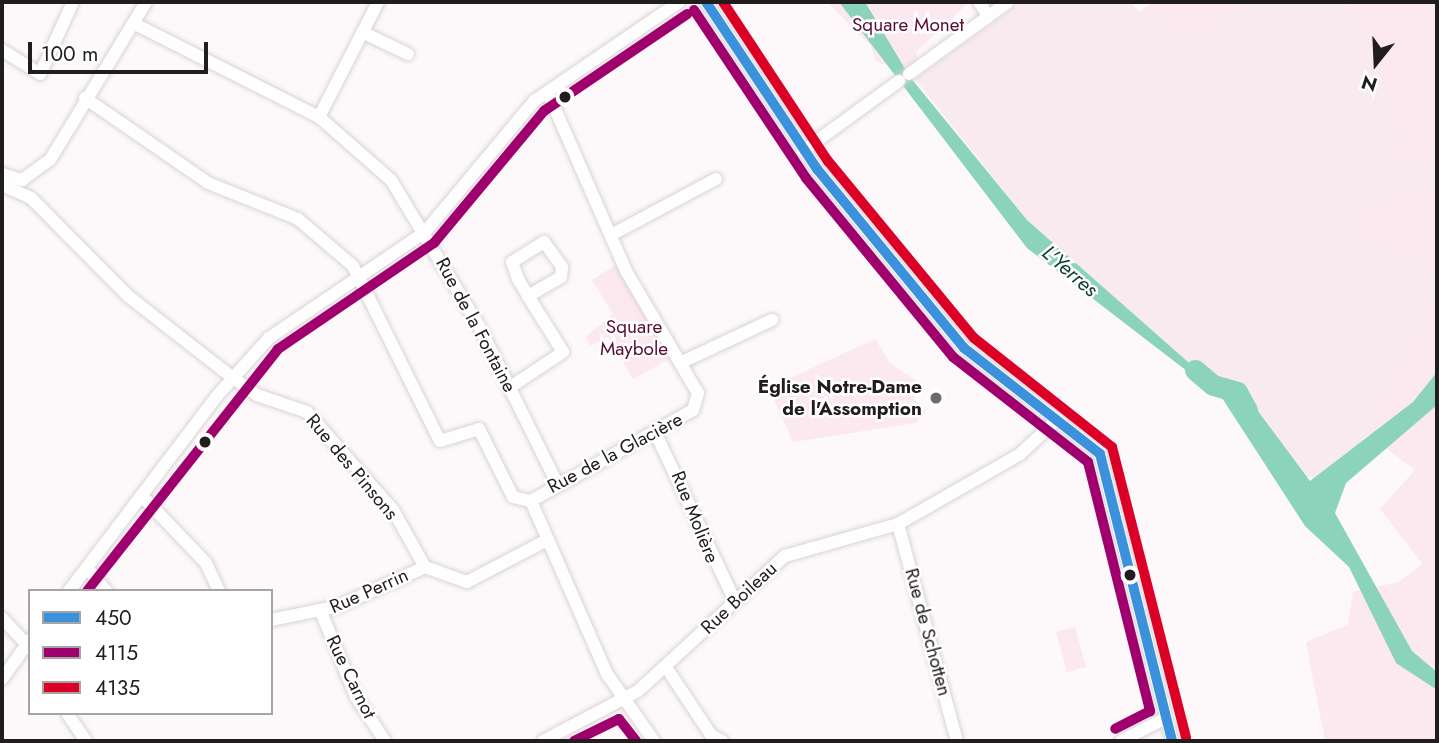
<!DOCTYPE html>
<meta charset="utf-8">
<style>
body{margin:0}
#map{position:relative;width:1439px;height:743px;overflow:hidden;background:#fdf8fa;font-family:Jost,sans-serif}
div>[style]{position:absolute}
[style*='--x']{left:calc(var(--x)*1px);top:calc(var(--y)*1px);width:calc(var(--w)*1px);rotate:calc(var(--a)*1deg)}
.built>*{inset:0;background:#f9eaef}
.green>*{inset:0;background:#fce8ef}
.water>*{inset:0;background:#8bd4bb}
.river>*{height:21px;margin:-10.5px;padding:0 10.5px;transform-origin:10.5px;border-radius:10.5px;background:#8bd4bb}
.roads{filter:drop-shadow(0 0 2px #d8d4d5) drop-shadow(0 0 2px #d8d4d5)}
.minor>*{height:12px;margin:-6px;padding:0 6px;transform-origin:6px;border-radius:6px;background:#fffefe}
.bus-1>*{height:10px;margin:-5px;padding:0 5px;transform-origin:5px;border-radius:5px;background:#3c91dc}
.bus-2>*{height:10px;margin:-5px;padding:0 5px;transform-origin:5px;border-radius:5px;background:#a0006e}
.bus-3>*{height:10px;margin:-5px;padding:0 5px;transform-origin:5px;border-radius:5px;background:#dd0026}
.dots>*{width:19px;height:19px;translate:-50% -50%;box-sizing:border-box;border:4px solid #fff;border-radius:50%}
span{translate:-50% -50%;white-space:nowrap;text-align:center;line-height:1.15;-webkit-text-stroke:5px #fff;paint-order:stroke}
.park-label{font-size:19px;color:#570b33}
.street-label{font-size:19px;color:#211c1e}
.poi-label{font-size:19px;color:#211c1e;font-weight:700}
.right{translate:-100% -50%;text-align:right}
.water-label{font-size:21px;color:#0f3e2f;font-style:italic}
.frame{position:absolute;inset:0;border:4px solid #211c1e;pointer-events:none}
.legend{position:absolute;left:28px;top:589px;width:245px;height:126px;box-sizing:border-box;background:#fff;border:2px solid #a6a4a5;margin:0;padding:9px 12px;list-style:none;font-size:21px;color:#211c1e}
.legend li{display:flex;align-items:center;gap:14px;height:35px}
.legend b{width:35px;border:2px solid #a6a4a5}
.north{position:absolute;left:1341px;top:28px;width:70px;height:70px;-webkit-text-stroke:5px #fff;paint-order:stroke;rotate:198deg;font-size:19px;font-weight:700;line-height:28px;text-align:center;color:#211c1e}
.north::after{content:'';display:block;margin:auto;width:24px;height:32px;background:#211c1e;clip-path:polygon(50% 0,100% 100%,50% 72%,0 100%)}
.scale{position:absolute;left:28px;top:42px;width:180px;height:32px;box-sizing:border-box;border:4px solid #211c1e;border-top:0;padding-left:9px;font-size:21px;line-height:24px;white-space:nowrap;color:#211c1e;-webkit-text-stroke:5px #fff;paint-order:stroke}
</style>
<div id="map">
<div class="built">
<i style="clip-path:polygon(1022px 2px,1131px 2px,1139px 12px,1155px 2px,1437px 2px,1437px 372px,1320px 479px,1302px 476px,1246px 395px,1238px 388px,1221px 391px,1027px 220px,915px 79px)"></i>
</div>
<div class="green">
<i style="clip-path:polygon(827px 2px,969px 2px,916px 52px,919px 64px,907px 72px,875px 61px,871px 46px)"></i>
<i style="clip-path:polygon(1153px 2px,1245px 2px,1190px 35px,1139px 13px)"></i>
<i style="clip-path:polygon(1349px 2px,1437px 2px,1437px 153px,1395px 158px,1405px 136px,1386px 119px,1385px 80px)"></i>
<i style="clip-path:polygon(1437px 186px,1437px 271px,1345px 222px)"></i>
<i style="clip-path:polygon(617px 264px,671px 358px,633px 379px,608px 337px,590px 346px,586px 337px,613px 314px,592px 280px)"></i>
<i style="clip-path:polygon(1437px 291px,1437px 741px,1325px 741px,1306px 642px,1348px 625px,1353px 592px,1398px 582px,1423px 564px,1380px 509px,1415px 470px,1365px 432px)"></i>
<i style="clip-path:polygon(875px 339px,890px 363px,921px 384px,913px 398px,926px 412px,915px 423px,793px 442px,769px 388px)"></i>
<i style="clip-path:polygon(1075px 627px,1086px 667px,1067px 672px,1056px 632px)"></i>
</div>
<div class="water">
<i style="clip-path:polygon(839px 2px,865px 2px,910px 77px,1027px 220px,1221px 391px,1238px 388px,1246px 395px,1310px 481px,1413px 402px,1437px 372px,1437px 405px,1346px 483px,1335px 513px,1412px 651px,1437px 672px,1437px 690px,1396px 663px,1349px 567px,1305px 526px,1222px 398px,1027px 248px)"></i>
</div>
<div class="river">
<i style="--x:1195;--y:370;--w:23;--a:40"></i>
<i style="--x:1213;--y:385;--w:25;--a:16"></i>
<i style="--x:1237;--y:392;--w:21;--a:61"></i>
</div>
<div class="roads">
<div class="minor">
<i style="--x:706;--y:2;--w:201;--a:56.4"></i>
<i style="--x:817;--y:169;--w:232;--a:50.6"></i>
<i style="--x:964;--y:348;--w:172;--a:37.9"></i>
<i style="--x:1100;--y:454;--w:296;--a:75.9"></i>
<i style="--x:979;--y:2;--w:17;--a:57"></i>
<i style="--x:133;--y:23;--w:208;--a:26.8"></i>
<i style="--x:319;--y:117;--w:96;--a:41.2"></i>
<i style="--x:391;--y:180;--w:170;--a:58.9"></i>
<i style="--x:479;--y:326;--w:178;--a:63.6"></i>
<i style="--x:362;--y:32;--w:51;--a:25.6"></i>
<i style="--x:2;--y:50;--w:45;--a:32.3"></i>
<i style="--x:40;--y:74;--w:79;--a:-65.4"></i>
<i style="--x:909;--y:74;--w:122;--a:-36"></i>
<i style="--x:548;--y:93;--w:194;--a:66.3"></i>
<i style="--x:626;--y:271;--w:142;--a:59.5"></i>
<i style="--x:698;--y:393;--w:18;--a:106"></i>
<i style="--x:693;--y:410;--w:186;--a:150.7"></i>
<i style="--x:531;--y:501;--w:189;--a:66.3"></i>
<i style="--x:607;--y:674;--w:82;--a:55"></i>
<i style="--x:85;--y:98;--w:150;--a:34.6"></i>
<i style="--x:208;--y:183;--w:97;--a:21.8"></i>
<i style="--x:298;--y:219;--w:72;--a:40.5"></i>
<i style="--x:353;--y:266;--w:195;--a:63.6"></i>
<i style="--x:440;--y:441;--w:41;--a:-17.1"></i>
<i style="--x:479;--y:429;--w:76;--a:63.4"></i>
<i style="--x:513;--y:497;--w:18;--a:13"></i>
<i style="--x:319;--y:117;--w:129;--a:-62.8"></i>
<i style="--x:803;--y:151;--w:119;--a:-36.1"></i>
<i style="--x:2;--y:174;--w:21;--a:17"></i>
<i style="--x:22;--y:180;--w:34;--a:-36"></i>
<i style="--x:50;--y:160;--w:185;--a:-58.7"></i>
<i style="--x:2;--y:185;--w:32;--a:24"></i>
<i style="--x:31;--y:198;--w:138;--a:45.3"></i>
<i style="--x:128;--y:296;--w:122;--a:38"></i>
<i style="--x:224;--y:371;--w:41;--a:36"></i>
<i style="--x:257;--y:395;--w:53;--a:18.8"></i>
<i style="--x:307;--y:412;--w:130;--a:48.7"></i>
<i style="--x:393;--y:510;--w:65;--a:60.7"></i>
<i style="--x:425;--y:567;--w:45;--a:19.7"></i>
<i style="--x:467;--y:582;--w:88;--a:-27.7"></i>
<i style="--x:611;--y:235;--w:119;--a:-28.1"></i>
<i style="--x:680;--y:363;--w:102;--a:-25.1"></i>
<i style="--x:509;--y:388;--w:65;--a:-33.7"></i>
<i style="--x:563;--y:352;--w:66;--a:-122"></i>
<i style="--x:528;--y:296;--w:20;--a:-120"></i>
<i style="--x:518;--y:279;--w:18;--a:-109"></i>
<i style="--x:512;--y:262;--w:38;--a:-32"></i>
<i style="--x:544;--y:242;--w:31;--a:54"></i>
<i style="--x:562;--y:267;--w:10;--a:96"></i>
<i style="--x:561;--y:277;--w:38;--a:150"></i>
<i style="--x:655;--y:432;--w:187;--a:64.7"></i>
<i style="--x:142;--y:496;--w:93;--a:46.3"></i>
<i style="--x:206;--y:563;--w:31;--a:65"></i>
<i style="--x:898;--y:524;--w:225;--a:74.8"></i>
<i style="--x:87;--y:568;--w:30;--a:50"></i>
<i style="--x:69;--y:591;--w:243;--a:-52.8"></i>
<i style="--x:216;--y:397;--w:79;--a:-48.1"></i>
<i style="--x:269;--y:338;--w:189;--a:-34.2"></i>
<i style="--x:425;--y:232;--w:170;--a:-50.2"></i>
<i style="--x:534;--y:101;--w:176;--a:-34.3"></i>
<i style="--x:321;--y:612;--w:92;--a:67.6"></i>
<i style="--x:356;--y:697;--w:53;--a:56.6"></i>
<i style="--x:2;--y:618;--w:41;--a:47"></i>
<i style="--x:271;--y:620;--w:69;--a:-11.6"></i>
<i style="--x:339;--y:606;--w:94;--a:-24.4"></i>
<i style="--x:666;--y:667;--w:82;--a:56.5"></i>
<i style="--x:711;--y:735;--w:13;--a:29"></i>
<i style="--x:2;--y:679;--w:48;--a:-54.3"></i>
<i style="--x:67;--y:713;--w:34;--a:56"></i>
<i style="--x:543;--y:741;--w:107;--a:-27.8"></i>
<i style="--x:638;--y:691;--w:200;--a:-42.6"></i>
<i style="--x:785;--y:556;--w:117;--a:-15.8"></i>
<i style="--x:898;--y:524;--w:141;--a:-29.8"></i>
<i style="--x:1020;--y:454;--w:50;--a:-42.6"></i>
<i style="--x:1121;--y:741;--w:51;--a:-27.1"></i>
</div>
</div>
<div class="bus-1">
<i style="--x:706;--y:2;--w:201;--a:56.4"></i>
<i style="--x:817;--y:169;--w:232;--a:50.6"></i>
<i style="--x:964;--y:348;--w:172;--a:37.9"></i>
<i style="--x:1100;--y:454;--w:296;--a:75.9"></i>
</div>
<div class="bus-2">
<i style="--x:694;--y:10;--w:202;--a:56.3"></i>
<i style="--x:806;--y:178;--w:232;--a:50.6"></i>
<i style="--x:953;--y:357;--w:171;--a:37.9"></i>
<i style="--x:1088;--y:462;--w:257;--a:76"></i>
<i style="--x:1150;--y:711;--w:39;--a:153"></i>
<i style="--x:87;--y:591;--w:308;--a:-51.7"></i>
<i style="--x:278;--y:349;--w:189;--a:-34.2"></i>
<i style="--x:434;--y:243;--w:172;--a:-50.2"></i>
<i style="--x:544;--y:111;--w:173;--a:-34.1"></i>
<i style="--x:574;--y:741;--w:50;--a:-26.1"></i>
<i style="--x:619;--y:719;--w:28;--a:52"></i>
</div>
<div class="bus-3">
<i style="--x:723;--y:2;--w:191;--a:56.6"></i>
<i style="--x:828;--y:161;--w:229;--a:50.5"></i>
<i style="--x:974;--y:338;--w:176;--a:38.3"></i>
<i style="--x:1112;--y:447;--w:300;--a:75.7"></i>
</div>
<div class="dots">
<i style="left:565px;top:97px;background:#211c1e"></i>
<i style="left:936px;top:398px;background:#6e696b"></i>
<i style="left:205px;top:442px;background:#211c1e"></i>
<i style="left:1130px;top:575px;background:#211c1e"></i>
</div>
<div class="park-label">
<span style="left:908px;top:25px">Square Monet</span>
<span style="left:634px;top:338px">Square<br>Maybole</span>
</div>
<div class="street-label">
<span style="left:476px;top:325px;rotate:62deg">Rue de la Fontaine</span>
<span style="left:615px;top:453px;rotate:-28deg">Rue de la Glacière</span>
<span style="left:352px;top:467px;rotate:50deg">Rue des Pinsons</span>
<span style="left:695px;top:517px;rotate:68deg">Rue Molière</span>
<span style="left:369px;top:591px;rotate:-24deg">Rue Perrin</span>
<span style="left:739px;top:598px;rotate:-43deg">Rue Boileau</span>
<span style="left:928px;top:632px;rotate:75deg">Rue de Schotten</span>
<span style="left:351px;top:677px;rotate:64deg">Rue Carnot</span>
</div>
<div class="poi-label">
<span class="right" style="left:922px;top:398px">Église Notre-Dame<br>de l'Assomption</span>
</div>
<div class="water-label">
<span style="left:1070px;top:271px;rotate:41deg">L'Yerres</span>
</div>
<div class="frame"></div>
<ul class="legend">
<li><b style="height:9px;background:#3c91dc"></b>450</li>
<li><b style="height:9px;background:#a0006e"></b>4115</li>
<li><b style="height:9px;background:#dd0026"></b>4135</li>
</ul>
<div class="north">N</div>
<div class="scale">100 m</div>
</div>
